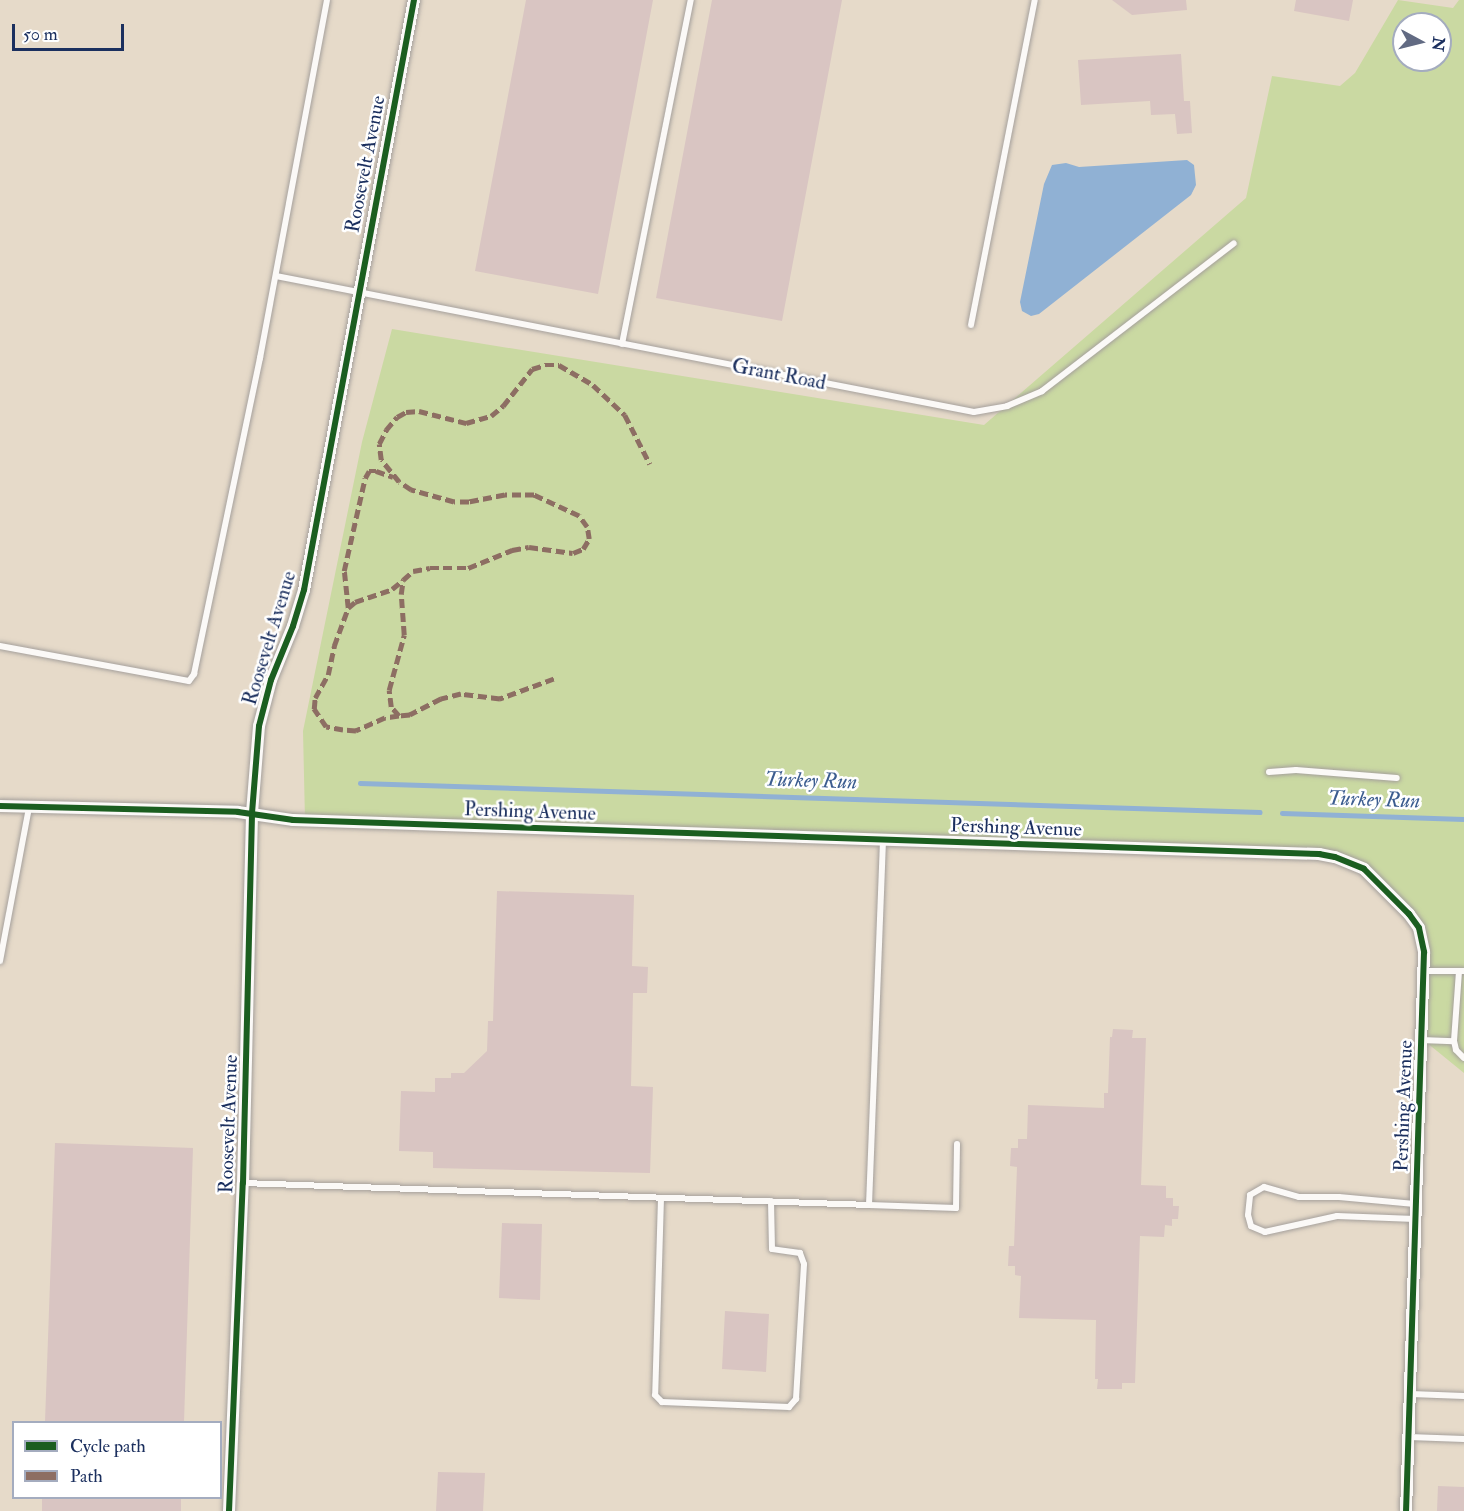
<!DOCTYPE html>
<style>
body{margin:0}
#map{position:relative;width:1464px;height:1511px;overflow:hidden;background:#e6dac9;font-family:"IM FELL Double Pica",serif}
div>[style]{position:absolute}
[style*='--x']{left:calc(var(--x)*1px);top:calc(var(--y)*1px);width:calc(var(--w)*1px);rotate:calc(var(--a)*1deg)}
.green>*{inset:0;background:#cad9a2}
.water>*{inset:0;background:#90b1d4}
.stream>*{height:4.5px;margin:-2.25px;padding:0 2.25px;transform-origin:2.25px;border-radius:2.25px;background:#90b1d4}
.building>*{inset:0;background:#d9c5c2}
.roads{filter:drop-shadow(0 0 2px #a5a09c) drop-shadow(0 0 2px #a5a09c)}
.lane>*{height:6px;margin:-3px;padding:0 3px;transform-origin:3px;border-radius:3px;background:#fbf9f7}
.street>*{height:12px;margin:-6px;padding:0 6px;transform-origin:6px;border-radius:6px;background:#fbf9f7}
.quiet>*{height:4.5px;margin-top:-2.25px;transform-origin:0;background:repeating-linear-gradient(90deg,#8d6e63 0 9px,transparent 0 13.5px)}
.cycleway>*{height:6px;margin:-3px;padding:0 3px;transform-origin:3px;border-radius:3px;background:#1b5e20}
span{translate:-50% -50%;white-space:nowrap;text-align:center;line-height:1.15;-webkit-text-stroke:5px #fff;paint-order:stroke}
.street-label{font-size:20px;color:#1b2f5e}
.water-label{font-size:21px;color:#3b5c8f;font-style:italic}
.legend{position:absolute;left:12px;top:1421px;width:210px;height:78px;box-sizing:border-box;background:#fff;border:2px solid #a4acbf;margin:0;padding:8px 10px;list-style:none;font-size:18px;color:#1b2f5e}
.legend li{display:flex;align-items:center;gap:12px;height:30px}
.legend b{width:30px;border:2px solid #a4acbf}
.north{position:absolute;left:1392px;top:12px;width:60px;height:60px;box-sizing:border-box;background:#fff;border:2px solid #a4acbf;border-radius:50%;rotate:97deg;font-size:16px;font-weight:700;line-height:24px;text-align:center;color:#1b2f5e}
.north::after{content:'';display:block;margin:auto;width:21px;height:27px;background:#626b83;clip-path:polygon(50% 0,100% 100%,50% 72%,0 100%)}
.scale{position:absolute;left:12px;top:24px;width:112px;height:27px;box-sizing:border-box;border:3px solid #1b2f5e;border-top:0;padding-left:8px;font-size:18px;line-height:21px;white-space:nowrap;color:#1b2f5e;-webkit-text-stroke:4px #fff;paint-order:stroke}
</style>
<div id="map">
<div class="green">
<i style="clip-path:polygon(evenodd,1398px 0,1453px 8px,1459px 0,1464px 0,1464px 1073px,1421px 1038px,1423px 940px,1381px 883px,1335px 857px,305px 820px,303px 731px,362px 442px,392px 329px,984px 425px,1246px 198px,1272px 76px,1340px 86px,1355px 73px,1398px 0,1404px 24px,1440px 24px,1440px 60px,1404px 60px,1404px 24px)"></i>
</div>
<div class="water">
<i style="clip-path:polygon(1187px 160px,1194px 165px,1196px 185px,1191px 195px,1039px 314px,1031px 316px,1022px 311px,1020px 302px,1044px 184px,1052px 165px,1066px 163px,1079px 167px)"></i>
</div>
<div class="stream">
<i style="--x:360;--y:783;--w:900;--a:1.85"></i>
<i style="--x:1282;--y:813;--w:182;--a:1.9"></i>
</div>
<div class="building">
<i style="clip-path:polygon(526px 0,653px 0,598px 294px,475px 271px)"></i>
<i style="clip-path:polygon(712px 0,842px 0,782px 321px,656px 298px)"></i>
<i style="clip-path:polygon(1112px 0,1186px 0,1187px 10px,1132px 15px)"></i>
<i style="clip-path:polygon(1296px 0,1353px 0,1349px 21px,1294px 11px)"></i>
<i style="clip-path:polygon(1181px 54px,1184px 101px,1190px 101px,1192px 133px,1177px 134px,1175px 114px,1151px 115px,1150px 101px,1081px 105px,1078px 60px)"></i>
<i style="clip-path:polygon(497px 891px,634px 895px,632px 966px,648px 967px,647px 993px,633px 993px,631px 1086px,653px 1087px,650px 1173px,433px 1168px,433px 1152px,399px 1151px,401px 1091px,435px 1092px,435px 1078px,451px 1078px,451px 1073px,464px 1073px,487px 1051px,488px 1021px,493px 1021px)"></i>
<i style="clip-path:polygon(1113px 1029px,1133px 1030px,1132px 1038px,1146px 1038px,1141px 1185px,1166px 1186px,1166px 1198px,1173px 1198px,1173px 1206px,1179px 1206px,1178px 1219px,1172px 1219px,1172px 1226px,1165px 1225px,1164px 1237px,1140px 1236px,1135px 1383px,1122px 1383px,1122px 1389px,1097px 1389px,1098px 1379px,1095px 1379px,1096px 1320px,1019px 1318px,1021px 1276px,1015px 1275px,1015px 1266px,1008px 1266px,1009px 1246px,1014px 1246px,1017px 1167px,1010px 1166px,1011px 1148px,1018px 1148px,1018px 1139px,1027px 1139px,1028px 1105px,1104px 1108px,1104px 1093px,1108px 1093px,1110px 1037px,1112px 1037px)"></i>
<i style="clip-path:polygon(55px 1143px,193px 1148px,184px 1422px,45px 1422px)"></i>
<i style="clip-path:polygon(502px 1223px,542px 1224px,540px 1300px,499px 1298px)"></i>
<i style="clip-path:polygon(725px 1311px,769px 1314px,766px 1372px,722px 1369px)"></i>
<i style="clip-path:polygon(438px 1472px,485px 1473px,483px 1511px,436px 1511px)"></i>
<i style="clip-path:polygon(1438px 1486px,1464px 1487px,1464px 1511px,1437px 1511px)"></i>
<i style="clip-path:polygon(42px 1497px,181px 1497px,181px 1511px,42px 1511px)"></i>
</div>
<div class="roads">
<div class="lane">
<i style="--x:276;--y:276;--w:711;--a:11.03"></i>
<i style="--x:974;--y:412;--w:34;--a:-10"></i>
<i style="--x:1007;--y:406;--w:38;--a:-23"></i>
<i style="--x:1042;--y:391;--w:242;--a:-37.6"></i>
<i style="--x:971;--y:325;--w:331;--a:-78.9"></i>
<i style="--x:622;--y:344;--w:351;--a:-78.7"></i>
<i style="--x:0;--y:646;--w:192;--a:10.5"></i>
<i style="--x:189;--y:681;--w:9;--a:-54"></i>
<i style="--x:194;--y:674;--w:323;--a:-78.2"></i>
<i style="--x:260;--y:358;--w:364;--a:-79.4"></i>
<i style="--x:1269;--y:772;--w:27;--a:-4"></i>
<i style="--x:1296;--y:770;--w:101;--a:4.5"></i>
<i style="--x:0;--y:961;--w:157;--a:-79.3"></i>
<i style="--x:1424;--y:971;--w:40;--a:0"></i>
<i style="--x:1421;--y:1040;--w:33;--a:2"></i>
<i style="--x:1454;--y:1041;--w:70;--a:-85.9"></i>
<i style="--x:1454;--y:1041;--w:9;--a:77"></i>
<i style="--x:1456;--y:1050;--w:11;--a:45"></i>
<i style="--x:243;--y:1183;--w:626;--a:2.01"></i>
<i style="--x:869;--y:1205;--w:365;--a:-87.8"></i>
<i style="--x:661;--y:1198;--w:197;--a:91.7"></i>
<i style="--x:655;--y:1395;--w:10;--a:45"></i>
<i style="--x:662;--y:1402;--w:127;--a:2.3"></i>
<i style="--x:789;--y:1407;--w:11;--a:-49"></i>
<i style="--x:796;--y:1399;--w:135;--a:-86.6"></i>
<i style="--x:804;--y:1264;--w:12;--a:-110"></i>
<i style="--x:800;--y:1253;--w:28;--a:-172"></i>
<i style="--x:772;--y:1249;--w:48;--a:-91.2"></i>
<i style="--x:869;--y:1205;--w:87;--a:2"></i>
<i style="--x:956;--y:1208;--w:64;--a:-89.1"></i>
<i style="--x:1415;--y:1219;--w:78;--a:-177.8"></i>
<i style="--x:1337;--y:1216;--w:74;--a:167.5"></i>
<i style="--x:1265;--y:1232;--w:15;--a:-157"></i>
<i style="--x:1251;--y:1226;--w:11;--a:-105"></i>
<i style="--x:1248;--y:1215;--w:20;--a:-84"></i>
<i style="--x:1250;--y:1195;--w:16;--a:-30"></i>
<i style="--x:1264;--y:1187;--w:36;--a:16"></i>
<i style="--x:1299;--y:1197;--w:40;--a:0"></i>
<i style="--x:1339;--y:1197;--w:76;--a:5.3"></i>
<i style="--x:1411;--y:1394;--w:53;--a:2.2"></i>
<i style="--x:1409;--y:1437;--w:55;--a:2.1"></i>
</div>
<div class="street">
<i style="--x:0;--y:806;--w:238;--a:1.4"></i>
<i style="--x:238;--y:812;--w:56;--a:8.3"></i>
<i style="--x:293;--y:820;--w:1027;--a:1.9"></i>
<i style="--x:1319;--y:854;--w:16;--a:11"></i>
<i style="--x:1335;--y:857;--w:31;--a:22"></i>
<i style="--x:1364;--y:869;--w:64;--a:45"></i>
<i style="--x:1409;--y:914;--w:17;--a:54"></i>
<i style="--x:1419;--y:928;--w:25;--a:78"></i>
<i style="--x:1424;--y:952;--w:559;--a:91.84"></i>
<i style="--x:229;--y:1511;--w:328;--a:-87.6"></i>
<i style="--x:243;--y:1183;--w:370;--a:-88.6"></i>
<i style="--x:252;--y:813;--w:87;--a:-85.4"></i>
<i style="--x:259;--y:726;--w:48;--a:-75.4"></i>
<i style="--x:271;--y:680;--w:58;--a:-67.8"></i>
<i style="--x:293;--y:626;--w:38;--a:-73"></i>
<i style="--x:304;--y:590;--w:600;--a:-79.44"></i>
</div>
</div>
<div class="quiet">
<i style="--x:348;--y:608;--w:37;--a:-96"></i>
<i style="--x:344;--y:571;--w:95;--a:-77.3"></i>
<i style="--x:365;--y:478;--w:8;--a:-60"></i>
<i style="--x:369;--y:471;--w:7;--a:0"></i>
<i style="--x:376;--y:471;--w:18;--a:19"></i>
<i style="--x:554;--y:679;--w:58;--a:159.7"></i>
<i style="--x:500;--y:699;--w:39;--a:-173"></i>
<i style="--x:461;--y:694;--w:21;--a:166"></i>
<i style="--x:441;--y:699;--w:35;--a:153"></i>
<i style="--x:410;--y:715;--w:11;--a:175"></i>
<i style="--x:399;--y:716;--w:12;--a:-132"></i>
<i style="--x:391;--y:707;--w:17;--a:-97"></i>
<i style="--x:389;--y:690;--w:57;--a:-74.7"></i>
<i style="--x:404;--y:635;--w:41;--a:-94.2"></i>
<i style="--x:401;--y:594;--w:14;--a:-82"></i>
<i style="--x:403;--y:580;--w:13;--a:-42"></i>
<i style="--x:413;--y:571;--w:17;--a:-10"></i>
<i style="--x:430;--y:568;--w:38;--a:0"></i>
<i style="--x:468;--y:568;--w:48;--a:-22.2"></i>
<i style="--x:512;--y:550;--w:17;--a:-10"></i>
<i style="--x:529;--y:547;--w:44;--a:7.8"></i>
<i style="--x:573;--y:553;--w:11;--a:-22"></i>
<i style="--x:583;--y:549;--w:12;--a:-59"></i>
<i style="--x:589;--y:539;--w:12;--a:-99"></i>
<i style="--x:587;--y:527;--w:14;--a:-126"></i>
<i style="--x:579;--y:516;--w:50;--a:-155"></i>
<i style="--x:534;--y:495;--w:29;--a:180"></i>
<i style="--x:505;--y:495;--w:37;--a:169"></i>
<i style="--x:469;--y:502;--w:15;--a:180"></i>
<i style="--x:454;--y:502;--w:45;--a:-164.4"></i>
<i style="--x:411;--y:490;--w:14;--a:-146"></i>
<i style="--x:399;--y:482;--w:28;--a:-129"></i>
<i style="--x:381;--y:460;--w:16;--a:-97"></i>
<i style="--x:379;--y:444;--w:16;--a:-63"></i>
<i style="--x:386;--y:430;--w:17;--a:-50"></i>
<i style="--x:397;--y:417;--w:10;--a:-29"></i>
<i style="--x:406;--y:412;--w:13;--a:-4"></i>
<i style="--x:419;--y:411;--w:49;--a:14.3"></i>
<i style="--x:466;--y:423;--w:26;--a:-16"></i>
<i style="--x:491;--y:416;--w:16;--a:-40"></i>
<i style="--x:503;--y:406;--w:47;--a:-51.9"></i>
<i style="--x:532;--y:369;--w:14;--a:-17"></i>
<i style="--x:545;--y:365;--w:14;--a:0"></i>
<i style="--x:559;--y:365;--w:39;--a:30"></i>
<i style="--x:593;--y:385;--w:44;--a:43.2"></i>
<i style="--x:625;--y:415;--w:55;--a:63"></i>
<i style="--x:399;--y:716;--w:14;--a:172"></i>
<i style="--x:385;--y:718;--w:32;--a:156"></i>
<i style="--x:356;--y:731;--w:13;--a:-176"></i>
<i style="--x:343;--y:730;--w:17;--a:-170"></i>
<i style="--x:326;--y:727;--w:22;--a:-124"></i>
<i style="--x:314;--y:709;--w:11;--a:-85"></i>
<i style="--x:315;--y:698;--w:26;--a:-61"></i>
<i style="--x:328;--y:675;--w:30;--a:-78"></i>
<i style="--x:334;--y:646;--w:40;--a:-69.8"></i>
<i style="--x:348;--y:608;--w:9;--a:-41"></i>
<i style="--x:355;--y:602;--w:39;--a:-19"></i>
<i style="--x:392;--y:589;--w:14;--a:-39"></i>
</div>
<div class="cycleway">
<i style="--x:0;--y:806;--w:238;--a:1.4"></i>
<i style="--x:238;--y:812;--w:56;--a:8.3"></i>
<i style="--x:293;--y:820;--w:1027;--a:1.9"></i>
<i style="--x:1319;--y:854;--w:16;--a:11"></i>
<i style="--x:1335;--y:857;--w:31;--a:22"></i>
<i style="--x:1364;--y:869;--w:64;--a:45"></i>
<i style="--x:1409;--y:914;--w:17;--a:54"></i>
<i style="--x:1419;--y:928;--w:25;--a:78"></i>
<i style="--x:1424;--y:952;--w:559;--a:91.84"></i>
<i style="--x:229;--y:1511;--w:328;--a:-87.6"></i>
<i style="--x:243;--y:1183;--w:370;--a:-88.6"></i>
<i style="--x:252;--y:813;--w:87;--a:-85.4"></i>
<i style="--x:259;--y:726;--w:48;--a:-75.4"></i>
<i style="--x:271;--y:680;--w:58;--a:-67.8"></i>
<i style="--x:293;--y:626;--w:38;--a:-73"></i>
<i style="--x:304;--y:590;--w:600;--a:-79.44"></i>
</div>
<div class="street-label">
<span style="left:365px;top:164px;rotate:-79deg">Roosevelt Avenue</span>
<span style="left:779px;top:374px;rotate:11deg">Grant Road</span>
<span style="left:269px;top:638px;rotate:-73deg">Roosevelt Avenue</span>
<span style="left:530px;top:811px;rotate:2deg">Pershing Avenue</span>
<span style="left:1016px;top:827px;rotate:2deg">Pershing Avenue</span>
<span style="left:1403px;top:1106px;rotate:-88deg">Pershing Avenue</span>
<span style="left:228px;top:1124px;rotate:-88deg">Roosevelt Avenue</span>
</div>
<div class="water-label">
<span style="left:811px;top:781px;rotate:2deg">Turkey Run</span>
<span style="left:1374px;top:800px;rotate:2deg">Turkey Run</span>
</div>
<ul class="legend">
<li><b style="height:8px;background:#1b5e20"></b>Cycle path</li>
<li><b style="height:8px;background:#8d6e63"></b>Path</li>
</ul>
<div class="north">N</div>
<div class="scale">50 m</div>
</div>
